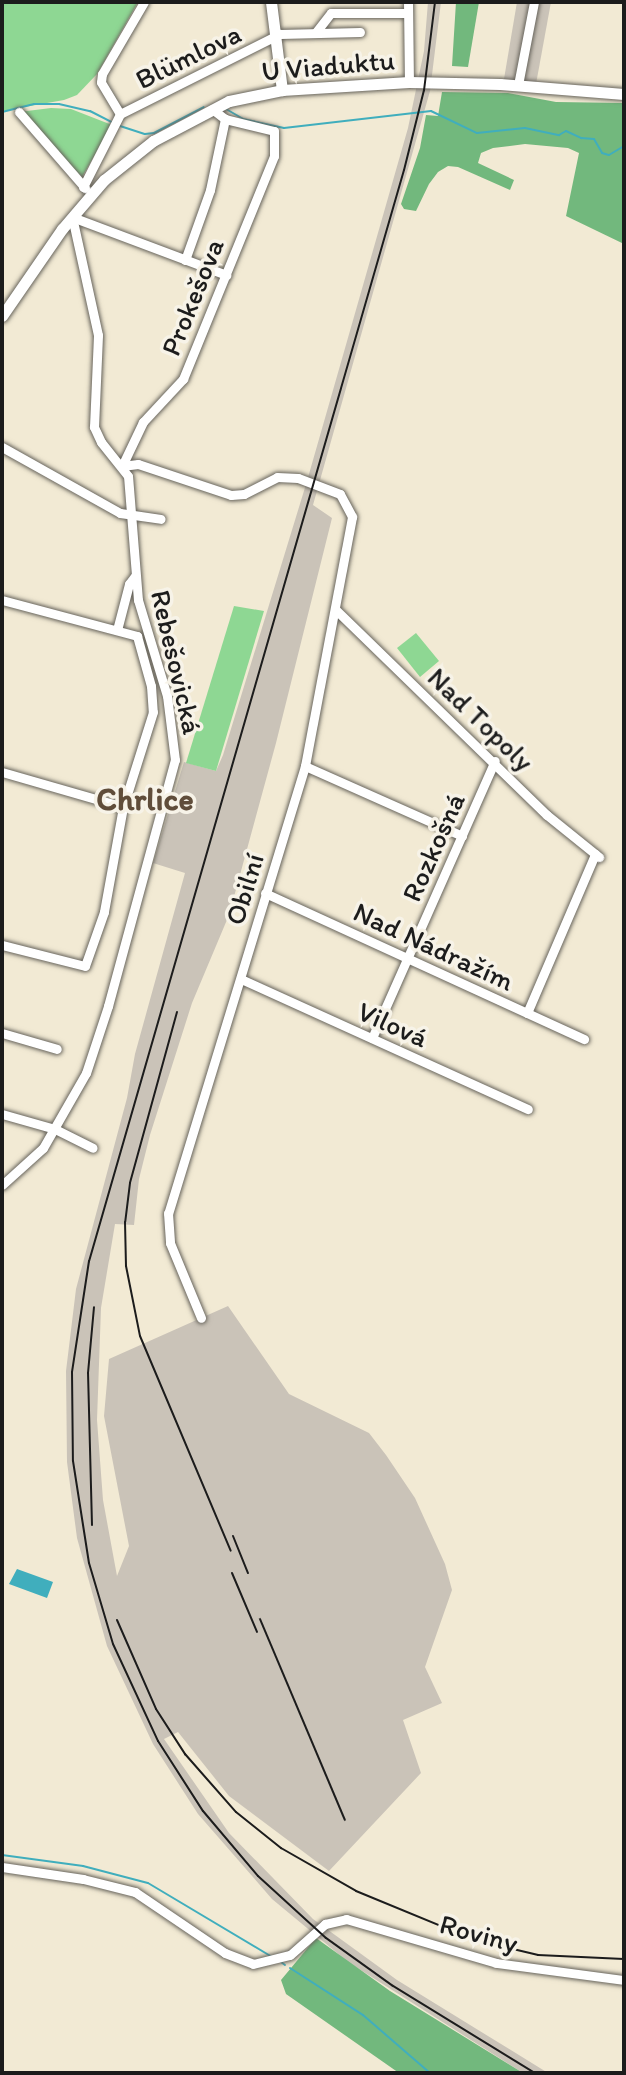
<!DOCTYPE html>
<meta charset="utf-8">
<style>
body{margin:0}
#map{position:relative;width:626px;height:2075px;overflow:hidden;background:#f2ead4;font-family:Itim,sans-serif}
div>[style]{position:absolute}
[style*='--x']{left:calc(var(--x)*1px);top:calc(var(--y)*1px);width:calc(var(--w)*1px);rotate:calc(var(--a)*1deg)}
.industrial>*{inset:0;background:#cac3b8}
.green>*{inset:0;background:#8ed793}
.forest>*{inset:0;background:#72b87d}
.water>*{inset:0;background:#40aebd}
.stream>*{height:2px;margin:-1px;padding:0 1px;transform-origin:1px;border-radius:1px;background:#40aebd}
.roads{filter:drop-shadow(0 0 2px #67645c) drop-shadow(0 0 2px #67645c)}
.minor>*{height:9px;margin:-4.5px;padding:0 4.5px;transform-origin:4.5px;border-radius:4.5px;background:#fff}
.tertiary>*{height:11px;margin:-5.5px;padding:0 5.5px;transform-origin:5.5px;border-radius:5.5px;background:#fff}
.rail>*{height:2px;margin:-1px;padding:0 1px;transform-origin:1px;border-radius:1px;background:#1c1c1c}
span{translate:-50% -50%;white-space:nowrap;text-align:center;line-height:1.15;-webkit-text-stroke:7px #f7f3e8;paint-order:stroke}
.street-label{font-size:28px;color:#1c1c1c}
.quarter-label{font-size:32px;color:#604d3a;font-weight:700}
.frame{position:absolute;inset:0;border:4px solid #1c1c1c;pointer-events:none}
</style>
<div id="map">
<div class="industrial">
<i style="clip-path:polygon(428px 2px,441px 2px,430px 91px,313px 505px,332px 518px,276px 743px,229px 915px,192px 1003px,150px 1135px,139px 1179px,134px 1225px,115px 1224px,101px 1308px,97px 1420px,103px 1500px,117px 1576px,129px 1546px,104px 1416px,109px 1359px,228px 1306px,289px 1394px,369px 1433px,386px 1455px,415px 1498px,445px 1564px,452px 1590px,425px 1667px,442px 1703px,403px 1720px,421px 1773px,329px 1871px,229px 1796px,178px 1732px,164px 1739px,229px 1833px,313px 1919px,397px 1980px,548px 2073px,523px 2073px,348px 1962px,272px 1899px,198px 1814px,153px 1744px,107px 1646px,77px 1538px,67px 1462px,66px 1371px,76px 1289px,127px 1098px,135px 1054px,185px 873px,153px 863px,184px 762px,216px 771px,223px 755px,307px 481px,408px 128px,424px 51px)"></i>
<i style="clip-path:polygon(517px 2px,551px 2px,536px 84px,504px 79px)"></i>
</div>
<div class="green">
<i style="clip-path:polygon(2px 2px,138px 2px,97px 74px,77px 95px,64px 100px,2px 111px)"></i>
<i style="clip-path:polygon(51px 108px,71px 109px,112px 125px,82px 177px,19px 112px)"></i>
<i style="clip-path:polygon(234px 606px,264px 611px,216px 771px,186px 763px)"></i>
<i style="clip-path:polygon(416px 633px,439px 661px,420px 677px,397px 648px)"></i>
</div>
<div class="forest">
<i style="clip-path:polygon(456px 2px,479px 2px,468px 67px,452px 66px)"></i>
<i style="clip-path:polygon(442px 92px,508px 93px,556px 102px,624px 103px,624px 244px,566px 216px,579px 153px,568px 148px,525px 144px,493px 148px,481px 153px,478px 163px,514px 180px,510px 190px,458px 167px,448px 166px,438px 172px,429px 184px,416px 211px,404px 209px,401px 204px,420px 148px,426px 115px,438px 116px)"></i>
<i style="clip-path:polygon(316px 1938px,390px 1991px,523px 2073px,399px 2073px,286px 1994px,281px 1980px)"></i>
</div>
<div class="water">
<i style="clip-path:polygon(17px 1569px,53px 1582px,47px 1598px,9px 1584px)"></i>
</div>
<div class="stream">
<i style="--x:226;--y:109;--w:20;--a:30"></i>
<i style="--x:243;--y:119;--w:42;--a:12.4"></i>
<i style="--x:284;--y:128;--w:148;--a:-6.6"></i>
<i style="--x:431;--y:111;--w:51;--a:25.6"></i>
<i style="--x:477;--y:133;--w:48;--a:-5.9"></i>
<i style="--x:525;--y:128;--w:35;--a:12"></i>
<i style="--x:559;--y:135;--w:8;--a:-30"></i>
<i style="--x:566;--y:131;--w:17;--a:25"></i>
<i style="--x:581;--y:138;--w:13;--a:4"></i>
<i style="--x:594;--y:139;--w:16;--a:60"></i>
<i style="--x:602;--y:153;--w:7;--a:16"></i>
<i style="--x:609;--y:155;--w:17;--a:-31"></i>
<i style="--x:2;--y:112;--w:33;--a:-14"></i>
<i style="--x:34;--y:104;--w:25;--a:0"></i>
<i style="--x:59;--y:104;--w:32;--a:13"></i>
<i style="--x:90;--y:111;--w:25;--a:27"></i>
<i style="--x:117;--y:125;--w:29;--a:18"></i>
<i style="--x:145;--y:134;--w:9;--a:-6"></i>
<i style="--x:154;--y:133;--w:56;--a:-27.5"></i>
<i style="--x:2;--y:1855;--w:82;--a:7.7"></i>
<i style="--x:83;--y:1866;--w:67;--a:14.7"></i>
<i style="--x:148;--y:1883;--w:144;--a:30.8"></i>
<i style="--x:281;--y:1962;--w:5;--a:37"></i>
<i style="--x:290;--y:1968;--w:87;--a:32.8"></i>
<i style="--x:363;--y:2015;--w:89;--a:40.9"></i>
</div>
<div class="roads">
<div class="minor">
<i style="--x:408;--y:2;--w:80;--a:89.3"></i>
<i style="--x:316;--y:32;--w:24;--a:-52"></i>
<i style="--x:331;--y:13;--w:75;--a:0"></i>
<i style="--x:518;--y:85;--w:85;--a:-79.1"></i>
<i style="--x:19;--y:112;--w:101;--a:49"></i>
<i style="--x:120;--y:114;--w:179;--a:-26.6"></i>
<i style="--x:280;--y:34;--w:80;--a:-1.4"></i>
<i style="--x:83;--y:187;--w:82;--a:-63.1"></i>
<i style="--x:120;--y:114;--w:37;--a:-121"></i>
<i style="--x:101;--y:82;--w:8;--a:-83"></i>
<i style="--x:102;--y:74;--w:83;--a:-59.7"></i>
<i style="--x:72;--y:217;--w:165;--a:20.6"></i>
<i style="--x:185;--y:260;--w:74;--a:-70.3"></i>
<i style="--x:210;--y:190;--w:73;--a:-78.1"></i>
<i style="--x:2;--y:447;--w:135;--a:29.2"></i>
<i style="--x:120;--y:513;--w:41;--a:8.3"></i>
<i style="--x:122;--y:466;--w:16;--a:-7"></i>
<i style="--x:138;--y:464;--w:98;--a:18.4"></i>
<i style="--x:231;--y:495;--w:13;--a:-4"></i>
<i style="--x:244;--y:494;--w:37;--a:-27"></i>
<i style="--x:277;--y:477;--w:21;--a:3"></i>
<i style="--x:298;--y:478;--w:45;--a:20.9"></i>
<i style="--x:340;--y:494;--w:26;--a:62"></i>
<i style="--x:352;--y:517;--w:253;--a:100.7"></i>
<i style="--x:305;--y:766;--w:468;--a:107"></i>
<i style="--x:168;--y:1213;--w:30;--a:86"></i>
<i style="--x:170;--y:1243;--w:81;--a:67.5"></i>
<i style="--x:122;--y:466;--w:49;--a:-64.5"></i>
<i style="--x:143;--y:422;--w:59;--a:-47.1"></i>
<i style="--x:183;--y:379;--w:241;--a:-67.8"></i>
<i style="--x:274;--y:156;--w:25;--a:-90"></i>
<i style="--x:274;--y:131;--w:50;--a:-166.2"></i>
<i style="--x:225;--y:119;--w:16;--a:-142"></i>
<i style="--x:2;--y:600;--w:140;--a:14.9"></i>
<i style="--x:137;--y:636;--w:52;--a:74.4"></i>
<i style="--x:151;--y:686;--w:26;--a:86"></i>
<i style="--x:153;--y:712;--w:100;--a:107.5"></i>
<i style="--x:123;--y:807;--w:107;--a:100.3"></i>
<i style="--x:104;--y:912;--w:57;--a:109.4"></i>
<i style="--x:85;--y:966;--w:86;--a:-165.8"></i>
<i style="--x:336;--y:610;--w:294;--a:44.2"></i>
<i style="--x:547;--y:815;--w:67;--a:38.9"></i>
<i style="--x:117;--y:630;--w:48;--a:-75.4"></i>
<i style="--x:129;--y:584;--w:10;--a:-53"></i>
<i style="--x:305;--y:766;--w:172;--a:24"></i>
<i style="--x:2;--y:772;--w:126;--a:16.1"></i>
<i style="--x:265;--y:893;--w:351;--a:24.6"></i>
<i style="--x:241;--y:979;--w:315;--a:24.4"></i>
<i style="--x:527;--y:1013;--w:173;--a:-66.8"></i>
<i style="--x:2;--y:1033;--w:57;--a:16.2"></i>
<i style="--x:372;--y:1038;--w:303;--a:-66.1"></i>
<i style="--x:2;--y:1114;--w:55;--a:15.8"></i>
<i style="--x:55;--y:1129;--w:42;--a:26.6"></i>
<i style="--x:2;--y:1185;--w:55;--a:-42.1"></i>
<i style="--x:43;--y:1148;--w:86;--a:-60.2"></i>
<i style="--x:86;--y:1073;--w:71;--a:-71.8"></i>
<i style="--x:108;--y:1006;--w:255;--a:-74.8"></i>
<i style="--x:175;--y:760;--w:64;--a:-97.1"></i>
<i style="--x:167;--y:696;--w:100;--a:-106.8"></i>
<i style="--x:138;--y:600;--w:124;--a:-94.6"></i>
<i style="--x:128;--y:476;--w:43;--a:-128.5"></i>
<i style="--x:101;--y:442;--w:17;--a:-115"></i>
<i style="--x:94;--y:427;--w:92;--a:-87.5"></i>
<i style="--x:98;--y:335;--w:121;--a:-102.4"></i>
<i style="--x:2;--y:1867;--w:82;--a:8.4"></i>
<i style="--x:83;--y:1879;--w:54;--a:14"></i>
<i style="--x:135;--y:1892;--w:109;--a:34.1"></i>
<i style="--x:225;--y:1953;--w:30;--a:21"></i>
<i style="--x:253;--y:1964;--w:38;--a:-14"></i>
<i style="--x:290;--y:1955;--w:47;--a:-41.5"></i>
<i style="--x:325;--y:1924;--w:22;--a:-13"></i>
<i style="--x:346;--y:1919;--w:156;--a:16.3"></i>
<i style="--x:496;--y:1963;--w:129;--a:7.6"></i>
</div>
<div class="tertiary">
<i style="--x:271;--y:2;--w:89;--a:82.9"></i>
<i style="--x:2;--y:316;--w:106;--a:-55.4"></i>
<i style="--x:62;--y:229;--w:65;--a:-49.4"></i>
<i style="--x:104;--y:180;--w:63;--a:-38.5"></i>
<i style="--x:153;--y:141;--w:86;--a:-27.8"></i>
<i style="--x:229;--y:101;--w:54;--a:-11.7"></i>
<i style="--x:282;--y:90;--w:127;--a:-3.6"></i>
<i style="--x:409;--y:82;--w:91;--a:1.3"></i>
<i style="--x:500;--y:84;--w:124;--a:4.6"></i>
</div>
</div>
<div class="rail">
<i style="--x:435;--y:2;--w:89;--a:97.1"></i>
<i style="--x:424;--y:90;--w:82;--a:104"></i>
<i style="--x:404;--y:170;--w:1136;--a:106.1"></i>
<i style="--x:89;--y:1261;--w:112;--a:98.7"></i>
<i style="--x:72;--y:1372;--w:89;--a:89.4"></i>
<i style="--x:73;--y:1461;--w:103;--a:81.1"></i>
<i style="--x:89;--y:1563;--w:84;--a:73.5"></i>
<i style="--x:113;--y:1644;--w:107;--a:65.1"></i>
<i style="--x:158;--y:1741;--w:83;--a:57.3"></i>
<i style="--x:203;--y:1811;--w:85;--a:49.8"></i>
<i style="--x:258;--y:1876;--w:92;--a:42.4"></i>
<i style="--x:326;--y:1938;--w:82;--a:35.6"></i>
<i style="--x:393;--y:1986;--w:167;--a:31.5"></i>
<i style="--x:177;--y:1012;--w:177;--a:105.4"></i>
<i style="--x:130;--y:1183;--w:39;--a:97"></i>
<i style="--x:125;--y:1222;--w:44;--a:88.7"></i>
<i style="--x:126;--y:1266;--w:71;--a:78.7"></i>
<i style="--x:140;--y:1336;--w:233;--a:67.1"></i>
<i style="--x:92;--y:1525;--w:152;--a:-91.5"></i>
<i style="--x:88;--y:1373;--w:66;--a:-84.8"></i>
<i style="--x:233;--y:1536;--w:40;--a:68"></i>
<i style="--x:232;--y:1573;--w:64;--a:67"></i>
<i style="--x:260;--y:1619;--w:218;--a:67.1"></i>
<i style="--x:117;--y:1620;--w:97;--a:66.3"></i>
<i style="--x:156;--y:1709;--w:54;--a:57.2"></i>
<i style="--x:185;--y:1754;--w:77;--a:48.7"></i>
<i style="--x:236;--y:1812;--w:58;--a:38.7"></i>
<i style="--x:281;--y:1848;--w:86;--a:29.8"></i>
<i style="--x:356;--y:1891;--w:129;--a:22.4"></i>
<i style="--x:475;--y:1940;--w:65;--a:13.4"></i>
<i style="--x:538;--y:1955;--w:86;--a:2.7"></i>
</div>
<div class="street-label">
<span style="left:188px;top:56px;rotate:-26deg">Blümlova</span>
<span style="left:328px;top:65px;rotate:-5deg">U Viaduktu</span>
<span style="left:192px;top:297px;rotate:-68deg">Prokešova</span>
<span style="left:177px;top:662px;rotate:77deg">Rebešovická</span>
<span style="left:481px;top:719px;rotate:44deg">Nad Topoly</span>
<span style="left:433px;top:847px;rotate:-66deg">Rozkošná</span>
<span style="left:244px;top:889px;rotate:-73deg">Obilní</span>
<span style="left:434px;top:946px;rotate:25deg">Nad Nádražím</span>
<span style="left:393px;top:1024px;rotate:24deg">Vilová</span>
<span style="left:479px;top:1933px;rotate:15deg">Roviny</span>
</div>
<div class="quarter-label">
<span style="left:145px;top:799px">Chrlice</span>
</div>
<div class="frame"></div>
</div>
